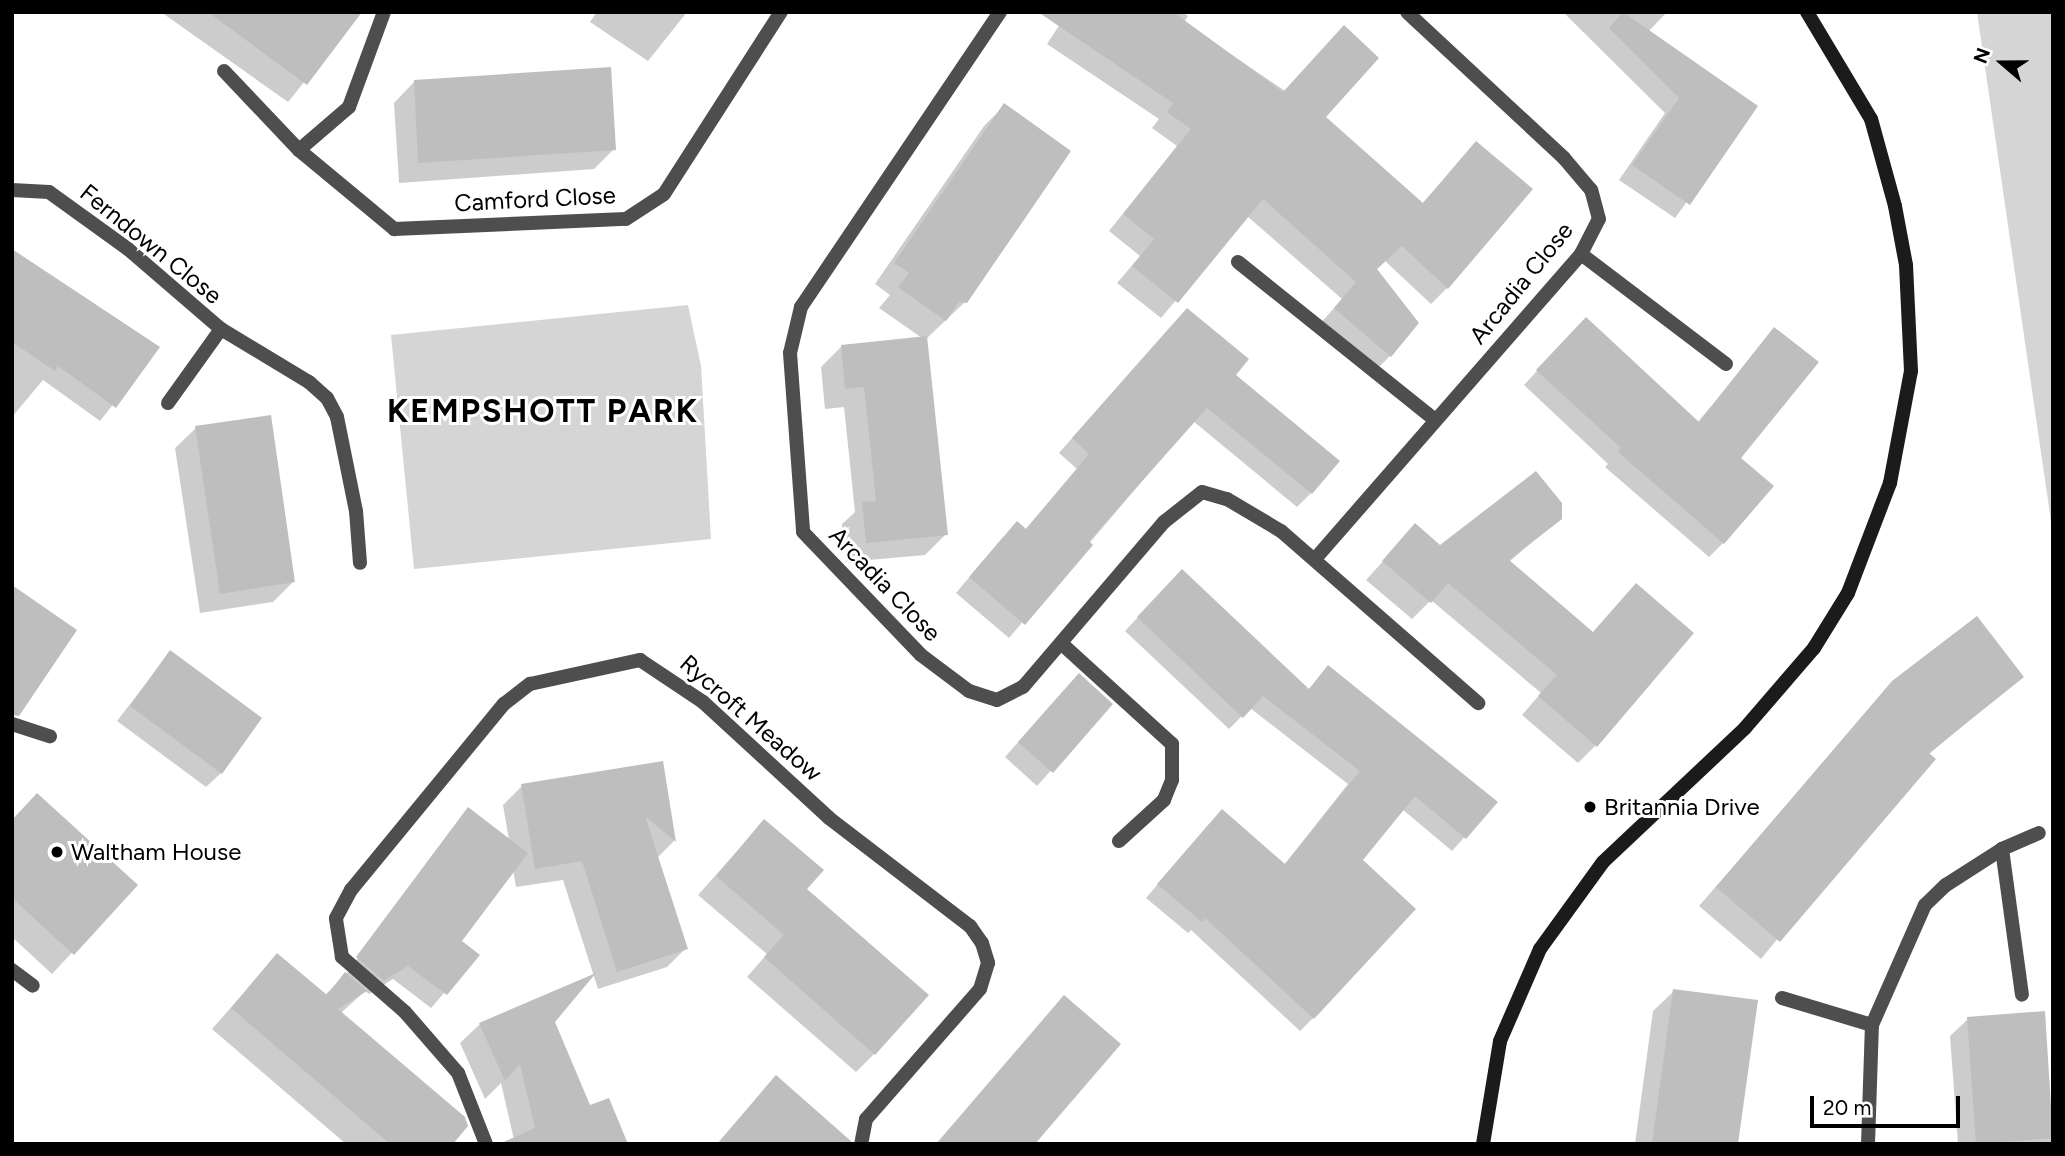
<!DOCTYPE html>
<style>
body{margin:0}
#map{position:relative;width:2065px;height:1156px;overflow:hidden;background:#fff;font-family:Figtree,sans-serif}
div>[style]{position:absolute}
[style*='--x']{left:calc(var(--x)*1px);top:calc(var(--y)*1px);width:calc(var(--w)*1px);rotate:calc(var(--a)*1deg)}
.green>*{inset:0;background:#d5d5d5}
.shadow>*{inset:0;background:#0003}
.building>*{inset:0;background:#bebebe}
.lane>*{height:14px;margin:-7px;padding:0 7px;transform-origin:7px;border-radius:7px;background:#4e4e4e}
.street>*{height:14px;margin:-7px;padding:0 7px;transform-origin:7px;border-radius:7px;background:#4e4e4e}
.secondary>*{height:14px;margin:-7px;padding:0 7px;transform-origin:7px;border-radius:7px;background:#1b1b1b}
.dots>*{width:19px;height:19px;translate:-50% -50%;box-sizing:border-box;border:4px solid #fff;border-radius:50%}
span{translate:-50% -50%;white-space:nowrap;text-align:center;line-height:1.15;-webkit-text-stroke:6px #fff;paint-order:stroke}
.street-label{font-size:24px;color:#000}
.poi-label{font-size:24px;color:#000}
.left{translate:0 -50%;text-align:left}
.district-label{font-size:32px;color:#000;font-weight:700;letter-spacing:2px}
.frame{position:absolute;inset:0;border:14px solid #000;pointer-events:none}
.north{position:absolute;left:1967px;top:28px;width:70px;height:70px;-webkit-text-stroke:5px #fff;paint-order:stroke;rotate:290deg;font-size:19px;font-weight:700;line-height:28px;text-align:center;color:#000}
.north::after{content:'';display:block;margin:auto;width:24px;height:32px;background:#000;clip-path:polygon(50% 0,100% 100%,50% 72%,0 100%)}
.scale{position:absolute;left:1810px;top:1096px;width:150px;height:32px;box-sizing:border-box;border:4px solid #000;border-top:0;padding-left:9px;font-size:21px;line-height:24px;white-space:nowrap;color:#000;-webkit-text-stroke:5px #fff;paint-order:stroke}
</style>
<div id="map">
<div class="green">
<i style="clip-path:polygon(1977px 12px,2053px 12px,2053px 535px)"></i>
<i style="clip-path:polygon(688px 305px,701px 366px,711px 539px,414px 569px,391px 335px)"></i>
</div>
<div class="shadow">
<i style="clip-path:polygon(161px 12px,333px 12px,344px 33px,288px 102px)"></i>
<i style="clip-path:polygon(597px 12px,687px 12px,648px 61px,590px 22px)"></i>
<i style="clip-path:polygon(1068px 12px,1182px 12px,1188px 16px,1184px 22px,1323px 117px,1422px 204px,1476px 143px,1447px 288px,1431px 304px,1385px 261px,1375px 270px,1390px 356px,1374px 372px,1319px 325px,1342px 299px,1247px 216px,1161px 318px,1117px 283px,1140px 256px,1109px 231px,1177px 146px,1152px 128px,1159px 119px,1047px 44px)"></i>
<i style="clip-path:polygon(1563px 12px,1667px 12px,1648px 32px,1756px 107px,1675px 218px,1619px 180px,1665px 113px)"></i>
<i style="clip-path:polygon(414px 82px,614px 149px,594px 169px,399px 183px,394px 103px)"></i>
<i style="clip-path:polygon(1004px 106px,965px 302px,926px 339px,946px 534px,925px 555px,846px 562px,842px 524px,855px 512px,844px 407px,825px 409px,821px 367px,841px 347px,922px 338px,879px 308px,890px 295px,875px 284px,984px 126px)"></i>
<i style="clip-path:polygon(12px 251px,158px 348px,100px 421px,43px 380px,12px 417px)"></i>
<i style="clip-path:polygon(1173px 324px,1234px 375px,1311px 493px,1297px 507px,1193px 421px,1009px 638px,956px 593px,1003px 537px,1025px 530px,1077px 469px,1059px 453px)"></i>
<i style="clip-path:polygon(1775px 330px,1739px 458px,1723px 543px,1709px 557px,1605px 467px,1608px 464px,1524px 385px,1572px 333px,1697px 423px)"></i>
<i style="clip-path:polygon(196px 428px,293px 582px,273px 602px,200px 613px,175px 448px)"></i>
<i style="clip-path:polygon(1560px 518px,1509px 562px,1592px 634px,1636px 585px,1596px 745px,1578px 763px,1522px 715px,1541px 693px,1431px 600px,1412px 619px,1366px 580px,1415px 526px,1440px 548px)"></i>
<i style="clip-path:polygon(1169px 584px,1308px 690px,1328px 667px,1495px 803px,1452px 851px,1402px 809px,1361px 860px,1313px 1018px,1300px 1031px,1191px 930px,1188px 933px,1146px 898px,1209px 824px,1284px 865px,1348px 784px,1250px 708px,1229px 729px,1125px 631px)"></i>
<i style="clip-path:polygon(170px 652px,221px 773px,206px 787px,117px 721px)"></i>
<i style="clip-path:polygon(2022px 676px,1928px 755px,1761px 959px,1699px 906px,1893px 682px)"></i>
<i style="clip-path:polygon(1064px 690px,1111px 704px,1037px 786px,1005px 757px)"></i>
<i style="clip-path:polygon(661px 763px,674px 841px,657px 858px,686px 948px,667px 967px,598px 989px,563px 880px,516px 887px,513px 870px,459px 941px,477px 955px,431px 1008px,393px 979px,369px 994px,365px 991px,341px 1013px,451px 1144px,346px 1144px,212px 1029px,277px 955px,325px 995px,346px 974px,468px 810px,509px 840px,503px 805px,522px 786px)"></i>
<i style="clip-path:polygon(12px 821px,135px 885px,52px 974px,12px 937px)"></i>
<i style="clip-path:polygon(764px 821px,805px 889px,874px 1054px,856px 1072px,747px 977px,767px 954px,698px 895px)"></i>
<i style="clip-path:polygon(1674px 991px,1737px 1144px,1635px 1144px,1653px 1011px)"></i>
<i style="clip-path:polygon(1968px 1019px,2053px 1137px,2053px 1144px,1958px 1144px,1950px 1036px)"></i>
<i style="clip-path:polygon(553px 1021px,589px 1108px,515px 1144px,501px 1083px,485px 1099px,460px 1043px,480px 1024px)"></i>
</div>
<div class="building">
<i style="clip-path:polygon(208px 12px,362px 12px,307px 85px)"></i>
<i style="clip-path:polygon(1038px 12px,1173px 12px,1283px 92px,1344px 25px,1379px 58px,1326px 117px,1423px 203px,1476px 141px,1533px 189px,1448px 289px,1402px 246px,1377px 269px,1419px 323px,1391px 357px,1334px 308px,1356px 282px,1263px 199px,1178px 303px,1132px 266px,1154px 239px,1123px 214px,1191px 129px,1167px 112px,1173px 103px)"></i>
<i style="clip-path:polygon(1623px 12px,1758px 106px,1690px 205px,1632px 165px,1679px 98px,1609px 28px)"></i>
<i style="clip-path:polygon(611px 67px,616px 150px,418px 163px,414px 80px)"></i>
<i style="clip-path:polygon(1004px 103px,1071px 151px,967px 303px,959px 302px,946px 321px,898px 287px,909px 273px,894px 263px)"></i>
<i style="clip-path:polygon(12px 249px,160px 347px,116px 408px,58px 366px,55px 371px,12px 342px)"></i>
<i style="clip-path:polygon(1187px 308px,1249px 359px,1236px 375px,1340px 461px,1312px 494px,1207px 408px,1089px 541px,1093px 545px,1025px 625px,969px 577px,1017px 521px,1026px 529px,1089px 454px,1072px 438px)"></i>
<i style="clip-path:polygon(1586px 317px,1699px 422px,1774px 327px,1819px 362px,1741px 458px,1774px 486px,1724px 544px,1618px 452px,1621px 448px,1536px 370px)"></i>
<i style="clip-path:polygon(927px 336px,948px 535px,866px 543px,862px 502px,876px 501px,864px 387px,845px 389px,841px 345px)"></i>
<i style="clip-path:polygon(271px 415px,295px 582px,220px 594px,195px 426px)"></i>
<i style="clip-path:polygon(1536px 471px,1562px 503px,1562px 519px,1509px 560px,1593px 632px,1636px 583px,1694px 633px,1597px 747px,1538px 696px,1557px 675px,1448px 583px,1431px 603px,1382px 561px,1415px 523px,1440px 545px)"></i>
<i style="clip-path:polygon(1182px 569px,1309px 689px,1328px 665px,1498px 802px,1466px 839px,1415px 796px,1363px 860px,1416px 909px,1314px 1019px,1205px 918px,1202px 922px,1157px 884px,1222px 809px,1285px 864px,1360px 771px,1263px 696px,1243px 718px,1137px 617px)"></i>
<i style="clip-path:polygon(12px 585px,77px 630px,19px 716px,12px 715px)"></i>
<i style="clip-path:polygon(1977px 616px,2024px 677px,1929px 753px,1936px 759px,1780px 942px,1716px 887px,1892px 681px)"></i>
<i style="clip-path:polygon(170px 650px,262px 718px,222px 774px,130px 706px)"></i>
<i style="clip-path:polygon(1079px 673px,1113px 704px,1053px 773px,1018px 742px)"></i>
<i style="clip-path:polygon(663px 761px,676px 842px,645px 816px,688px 949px,617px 972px,582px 861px,535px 869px,521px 784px)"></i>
<i style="clip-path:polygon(37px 793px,138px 885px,74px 955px,12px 898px,12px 820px)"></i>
<i style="clip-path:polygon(468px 807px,528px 853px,462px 941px,480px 955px,447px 995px,408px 966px,384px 981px,356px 957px)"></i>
<i style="clip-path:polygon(764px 819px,824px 870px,807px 889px,929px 995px,875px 1055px,764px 957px,784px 935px,716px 876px)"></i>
<i style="clip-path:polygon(277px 953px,327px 995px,345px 972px,367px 991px,338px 1009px,465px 1117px,468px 1126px,453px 1144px,390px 1144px,231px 1008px)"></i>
<i style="clip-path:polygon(596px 973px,555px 1022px,590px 1105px,609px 1098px,628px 1144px,499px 1144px,535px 1128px,520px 1064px,505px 1081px,479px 1023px)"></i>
<i style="clip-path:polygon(1673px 989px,1758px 1000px,1738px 1144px,1652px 1144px)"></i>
<i style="clip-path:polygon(1064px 995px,1121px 1044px,1035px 1144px,936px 1144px)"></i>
<i style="clip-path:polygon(2045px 1011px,2053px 1138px,1976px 1144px,1967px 1017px)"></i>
<i style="clip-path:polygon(776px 1075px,852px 1142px,852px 1144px,717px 1144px)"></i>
</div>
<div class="lane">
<i style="--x:1581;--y:254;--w:182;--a:37.2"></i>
<i style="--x:1238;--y:262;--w:253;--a:38.7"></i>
<i style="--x:309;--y:382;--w:24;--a:42"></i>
<i style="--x:327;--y:398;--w:21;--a:62"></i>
<i style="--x:337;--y:417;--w:96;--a:78.6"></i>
<i style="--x:356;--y:511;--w:52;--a:85.6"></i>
<i style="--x:1062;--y:644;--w:149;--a:42.3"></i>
<i style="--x:1172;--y:744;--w:36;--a:90"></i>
<i style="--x:1172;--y:780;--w:22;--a:112"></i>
<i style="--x:1164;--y:800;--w:61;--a:137.7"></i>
<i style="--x:2002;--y:849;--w:147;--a:82.2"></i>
<i style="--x:1925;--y:905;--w:29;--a:-44"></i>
<i style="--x:1946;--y:885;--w:67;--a:-32.7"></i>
<i style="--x:2002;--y:849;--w:40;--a:-23.4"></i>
<i style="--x:12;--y:970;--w:26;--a:37"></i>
</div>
<div class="street">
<i style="--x:1000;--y:12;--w:356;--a:124"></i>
<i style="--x:801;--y:307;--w:47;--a:103.4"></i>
<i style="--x:790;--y:353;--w:179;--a:85.8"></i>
<i style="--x:803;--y:532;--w:170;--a:46.2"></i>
<i style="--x:921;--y:655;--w:60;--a:36.9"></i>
<i style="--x:969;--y:691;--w:29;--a:18"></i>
<i style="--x:997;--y:700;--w:29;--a:-27"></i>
<i style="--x:1023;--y:687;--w:217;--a:-49.5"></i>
<i style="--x:1164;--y:522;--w:48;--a:-38.3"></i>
<i style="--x:1202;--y:492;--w:26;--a:16"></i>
<i style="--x:1227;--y:499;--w:63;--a:30.7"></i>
<i style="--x:1281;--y:531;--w:262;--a:41.1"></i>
<i style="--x:224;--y:71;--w:109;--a:46.5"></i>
<i style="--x:299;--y:150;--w:124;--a:39.7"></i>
<i style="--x:394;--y:229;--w:232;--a:-2.5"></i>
<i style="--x:626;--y:219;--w:45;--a:-33.3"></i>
<i style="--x:664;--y:194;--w:216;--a:-57.3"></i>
<i style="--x:299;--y:150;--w:66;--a:-40.7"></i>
<i style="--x:349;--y:107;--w:101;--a:-69.8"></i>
<i style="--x:12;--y:190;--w:37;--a:3"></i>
<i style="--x:49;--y:192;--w:97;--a:35.8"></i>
<i style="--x:128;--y:249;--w:123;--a:40.7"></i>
<i style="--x:221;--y:329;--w:103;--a:31.1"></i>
<i style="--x:168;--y:403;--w:91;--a:-54.4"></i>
<i style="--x:1315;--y:559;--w:405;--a:-48.9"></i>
<i style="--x:1581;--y:254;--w:39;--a:-63"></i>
<i style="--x:1599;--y:219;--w:30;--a:-105"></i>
<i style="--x:1591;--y:190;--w:42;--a:-130.2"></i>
<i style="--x:1564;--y:158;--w:214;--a:-137.1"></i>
<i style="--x:12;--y:724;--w:40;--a:18"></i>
<i style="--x:1782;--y:998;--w:94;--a:16.7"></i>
<i style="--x:486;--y:1144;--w:76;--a:-111.5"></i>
<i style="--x:458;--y:1073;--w:81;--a:-131"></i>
<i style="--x:405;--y:1012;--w:84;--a:-138.9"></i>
<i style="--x:342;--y:957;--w:39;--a:-99"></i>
<i style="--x:336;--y:918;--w:32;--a:-62"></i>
<i style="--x:351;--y:890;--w:241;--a:-50.6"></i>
<i style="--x:504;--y:704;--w:33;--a:-38"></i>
<i style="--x:530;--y:684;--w:113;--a:-12.3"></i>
<i style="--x:640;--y:660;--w:76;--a:33.7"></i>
<i style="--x:703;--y:702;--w:171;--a:42.6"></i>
<i style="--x:829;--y:818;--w:178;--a:37.5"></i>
<i style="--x:970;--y:926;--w:21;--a:55"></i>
<i style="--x:982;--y:943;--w:21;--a:73"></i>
<i style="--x:988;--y:963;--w:27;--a:107"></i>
<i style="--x:980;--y:989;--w:173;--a:131.2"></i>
<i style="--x:866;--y:1119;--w:25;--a:101"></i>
<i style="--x:1868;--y:1144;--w:119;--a:-88.1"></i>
<i style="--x:1872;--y:1025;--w:131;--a:-66.2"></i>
</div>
<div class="secondary">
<i style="--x:1483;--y:1144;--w:104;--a:-80.6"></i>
<i style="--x:1500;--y:1041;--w:100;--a:-66.5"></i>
<i style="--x:1540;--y:949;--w:107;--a:-54.1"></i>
<i style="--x:1603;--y:862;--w:195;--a:-43.3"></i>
<i style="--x:1745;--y:728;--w:106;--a:-49.2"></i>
<i style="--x:1814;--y:648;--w:65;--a:-58.3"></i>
<i style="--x:1848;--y:593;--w:118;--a:-69.1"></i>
<i style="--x:1890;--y:483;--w:114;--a:-79.4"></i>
<i style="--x:1911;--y:371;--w:106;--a:-92.7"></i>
<i style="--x:1906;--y:265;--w:60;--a:-100.6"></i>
<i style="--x:1895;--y:206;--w:90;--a:-105.4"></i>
<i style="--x:1871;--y:119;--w:125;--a:-120.9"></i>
</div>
<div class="dots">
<i style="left:1590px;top:807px;background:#000"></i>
<i style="left:57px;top:852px;background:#000"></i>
</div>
<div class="street-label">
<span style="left:535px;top:199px;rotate:-3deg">Camford Close</span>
<span style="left:151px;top:244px;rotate:39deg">Ferndown Close</span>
<span style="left:1521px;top:283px;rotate:-51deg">Arcadia Close</span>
<span style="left:885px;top:584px;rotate:46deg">Arcadia Close</span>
<span style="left:751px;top:718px;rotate:41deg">Rycroft Meadow</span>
</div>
<div class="poi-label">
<span class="left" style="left:1604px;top:807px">Britannia Drive</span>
<span class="left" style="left:71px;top:852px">Waltham House</span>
</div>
<div class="district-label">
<span style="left:543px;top:411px">KEMPSHOTT PARK</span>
</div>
<div class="frame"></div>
<div class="north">N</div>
<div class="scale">20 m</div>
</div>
